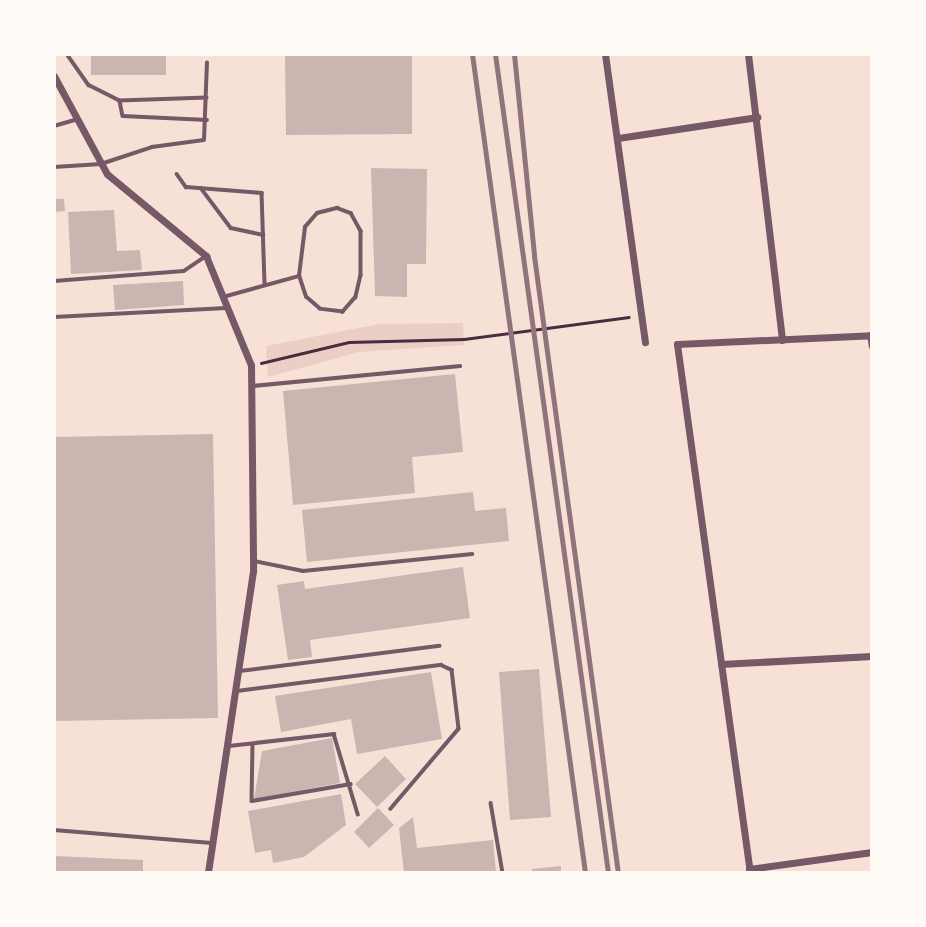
<!DOCTYPE html>
<style>
body{margin:0}
#map{position:relative;width:926px;height:927px;overflow:hidden;background:#f7e1d7;font-family:Bitter,serif}
div>[style]{position:absolute}
[style*='--x']{left:calc(var(--x)*1px);top:calc(var(--y)*1px);width:calc(var(--w)*1px);rotate:calc(var(--a)*1deg)}
.green>*{inset:0;background:#ebcfc5}
.building>*{inset:0;background:#ccb4b1}
.path>*{height:2.5px;margin:-1.25px;padding:0 1.25px;transform-origin:1.25px;border-radius:1.25px;background:#4a2c40}
.service>*{height:3.5px;margin:-1.75px;padding:0 1.75px;transform-origin:1.75px;border-radius:1.75px;background:#755966}
.minor>*{height:7px;margin:-3.5px;padding:0 3.5px;transform-origin:3.5px;border-radius:3.5px;background:#755966}
.rail>*{height:5px;margin:-2.5px;padding:0 2.5px;transform-origin:2.5px;border-radius:2.5px;background:#8f747c}
span{translate:-50% -50%;white-space:nowrap;text-align:center;line-height:1.15;-webkit-text-stroke:5px #fffaf5;paint-order:stroke}
.frame{position:absolute;inset:0;border:56px solid #fffaf5;pointer-events:none}
</style>
<div id="map">
<div class="green">
<i style="clip-path:polygon(463px 323px,464px 345px,359px 352px,268px 377px,266px 346px,379px 324px)"></i>
</div>
<div class="building">
<i style="clip-path:polygon(91px 54px,166px 54px,166px 75px,91px 75px)"></i>
<i style="clip-path:polygon(285px 54px,412px 54px,412px 134px,286px 135px)"></i>
<i style="clip-path:polygon(371px 168px,427px 169px,426px 264px,407px 264px,407px 297px,375px 296px)"></i>
<i style="clip-path:polygon(54px 199px,64px 199px,65px 211px,54px 212px)"></i>
<i style="clip-path:polygon(114px 210px,117px 251px,140px 250px,142px 270px,71px 274px,68px 212px)"></i>
<i style="clip-path:polygon(183px 281px,184px 305px,115px 310px,113px 285px)"></i>
<i style="clip-path:polygon(455px 374px,463px 452px,412px 457px,415px 493px,293px 505px,283px 391px)"></i>
<i style="clip-path:polygon(213px 434px,218px 718px,54px 721px,54px 437px)"></i>
<i style="clip-path:polygon(473px 492px,475px 511px,506px 508px,509px 541px,307px 562px,302px 510px)"></i>
<i style="clip-path:polygon(463px 567px,470px 618px,310px 640px,312px 657px,288px 660px,277px 585px,304px 581px,305px 589px)"></i>
<i style="clip-path:polygon(539px 669px,551px 817px,510px 820px,499px 672px)"></i>
<i style="clip-path:polygon(431px 672px,442px 739px,357px 754px,351px 719px,281px 732px,275px 696px)"></i>
<i style="clip-path:polygon(332px 738px,340px 783px,254px 799px,262px 751px)"></i>
<i style="clip-path:polygon(385px 756px,406px 779px,377px 807px,355px 784px)"></i>
<i style="clip-path:polygon(341px 794px,346px 825px,304px 857px,273px 863px,271px 850px,255px 853px,248px 811px)"></i>
<i style="clip-path:polygon(378px 808px,394px 825px,369px 848px,354px 832px)"></i>
<i style="clip-path:polygon(413px 817px,417px 848px,493px 840px,496px 873px,404px 873px,399px 828px)"></i>
<i style="clip-path:polygon(54px 856px,143px 860px,143px 873px,54px 873px)"></i>
<i style="clip-path:polygon(561px 866px,561px 873px,532px 873px,532px 869px)"></i>
</div>
<div class="path">
<i style="--x:261;--y:363;--w:90;--a:-13.4"></i>
<i style="--x:349;--y:342;--w:115;--a:-1.5"></i>
<i style="--x:464;--y:339;--w:166;--a:-7.6"></i>
</div>
<div class="service">
<i style="--x:67;--y:54;--w:38;--a:55"></i>
<i style="--x:89;--y:85;--w:35;--a:27"></i>
<i style="--x:207;--y:98;--w:87;--a:178"></i>
<i style="--x:120;--y:101;--w:15;--a:79"></i>
<i style="--x:123;--y:116;--w:84;--a:2.7"></i>
<i style="--x:54;--y:126;--w:22;--a:-16"></i>
<i style="--x:54;--y:167;--w:47;--a:-3.7"></i>
<i style="--x:101;--y:164;--w:54;--a:-18.4"></i>
<i style="--x:152;--y:147;--w:52;--a:-7.7"></i>
<i style="--x:204;--y:140;--w:77;--a:-87.8"></i>
<i style="--x:177;--y:174;--w:16;--a:55"></i>
<i style="--x:186;--y:187;--w:76;--a:4.5"></i>
<i style="--x:262;--y:193;--w:92;--a:88.1"></i>
<i style="--x:201;--y:188;--w:50;--a:53.1"></i>
<i style="--x:231;--y:228;--w:33;--a:12"></i>
<i style="--x:337;--y:208;--w:15;--a:20"></i>
<i style="--x:351;--y:213;--w:21;--a:61"></i>
<i style="--x:361;--y:231;--w:44;--a:90"></i>
<i style="--x:361;--y:275;--w:23;--a:103"></i>
<i style="--x:356;--y:297;--w:20;--a:131"></i>
<i style="--x:343;--y:312;--w:23;--a:-173"></i>
<i style="--x:320;--y:309;--w:18;--a:-139"></i>
<i style="--x:306;--y:297;--w:22;--a:-108"></i>
<i style="--x:299;--y:276;--w:49;--a:-83"></i>
<i style="--x:305;--y:227;--w:18;--a:-49"></i>
<i style="--x:317;--y:213;--w:21;--a:-14"></i>
<i style="--x:54;--y:281;--w:130;--a:-4.4"></i>
<i style="--x:184;--y:271;--w:25;--a:-34"></i>
<i style="--x:223;--y:297;--w:79;--a:-15.4"></i>
<i style="--x:54;--y:317;--w:172;--a:-3"></i>
<i style="--x:253;--y:386;--w:208;--a:-5.5"></i>
<i style="--x:254;--y:561;--w:50;--a:11.5"></i>
<i style="--x:303;--y:571;--w:170;--a:-5.7"></i>
<i style="--x:240;--y:671;--w:201;--a:-7.2"></i>
<i style="--x:237;--y:691;--w:206;--a:-7.3"></i>
<i style="--x:441;--y:665;--w:12;--a:24"></i>
<i style="--x:452;--y:670;--w:59;--a:83.2"></i>
<i style="--x:459;--y:729;--w:105;--a:130.4"></i>
<i style="--x:253;--y:744;--w:57;--a:91"></i>
<i style="--x:252;--y:801;--w:100;--a:-9.7"></i>
<i style="--x:229;--y:746;--w:106;--a:-6.5"></i>
<i style="--x:334;--y:734;--w:84;--a:73.3"></i>
<i style="--x:491;--y:803;--w:71;--a:80.3"></i>
<i style="--x:54;--y:830;--w:158;--a:4.7"></i>
</div>
<div class="minor">
<i style="--x:605;--y:54;--w:291;--a:82.1"></i>
<i style="--x:748;--y:54;--w:288;--a:83.2"></i>
<i style="--x:54;--y:76;--w:111;--a:61.6"></i>
<i style="--x:107;--y:174;--w:129;--a:39.6"></i>
<i style="--x:206;--y:256;--w:118;--a:67.6"></i>
<i style="--x:251;--y:365;--w:206;--a:89.4"></i>
<i style="--x:253;--y:571;--w:305;--a:98.5"></i>
<i style="--x:618;--y:138;--w:141;--a:-8.6"></i>
<i style="--x:870;--y:335;--w:11;--a:80"></i>
<i style="--x:721;--y:664;--w:151;--a:-3"></i>
<i style="--x:749;--y:869;--w:124;--a:-7.9"></i>
<i style="--x:750;--y:873;--w:534;--a:-97.86"></i>
<i style="--x:677;--y:344;--w:195;--a:-2.6"></i>
</div>
<div class="rail">
<i style="--x:472;--y:54;--w:827;--a:82.14"></i>
<i style="--x:495;--y:54;--w:827;--a:82.14"></i>
<i style="--x:514;--y:54;--w:203;--a:84.3"></i>
<i style="--x:534;--y:256;--w:623;--a:82.25"></i>
</div>
<div class="frame"></div>
</div>
